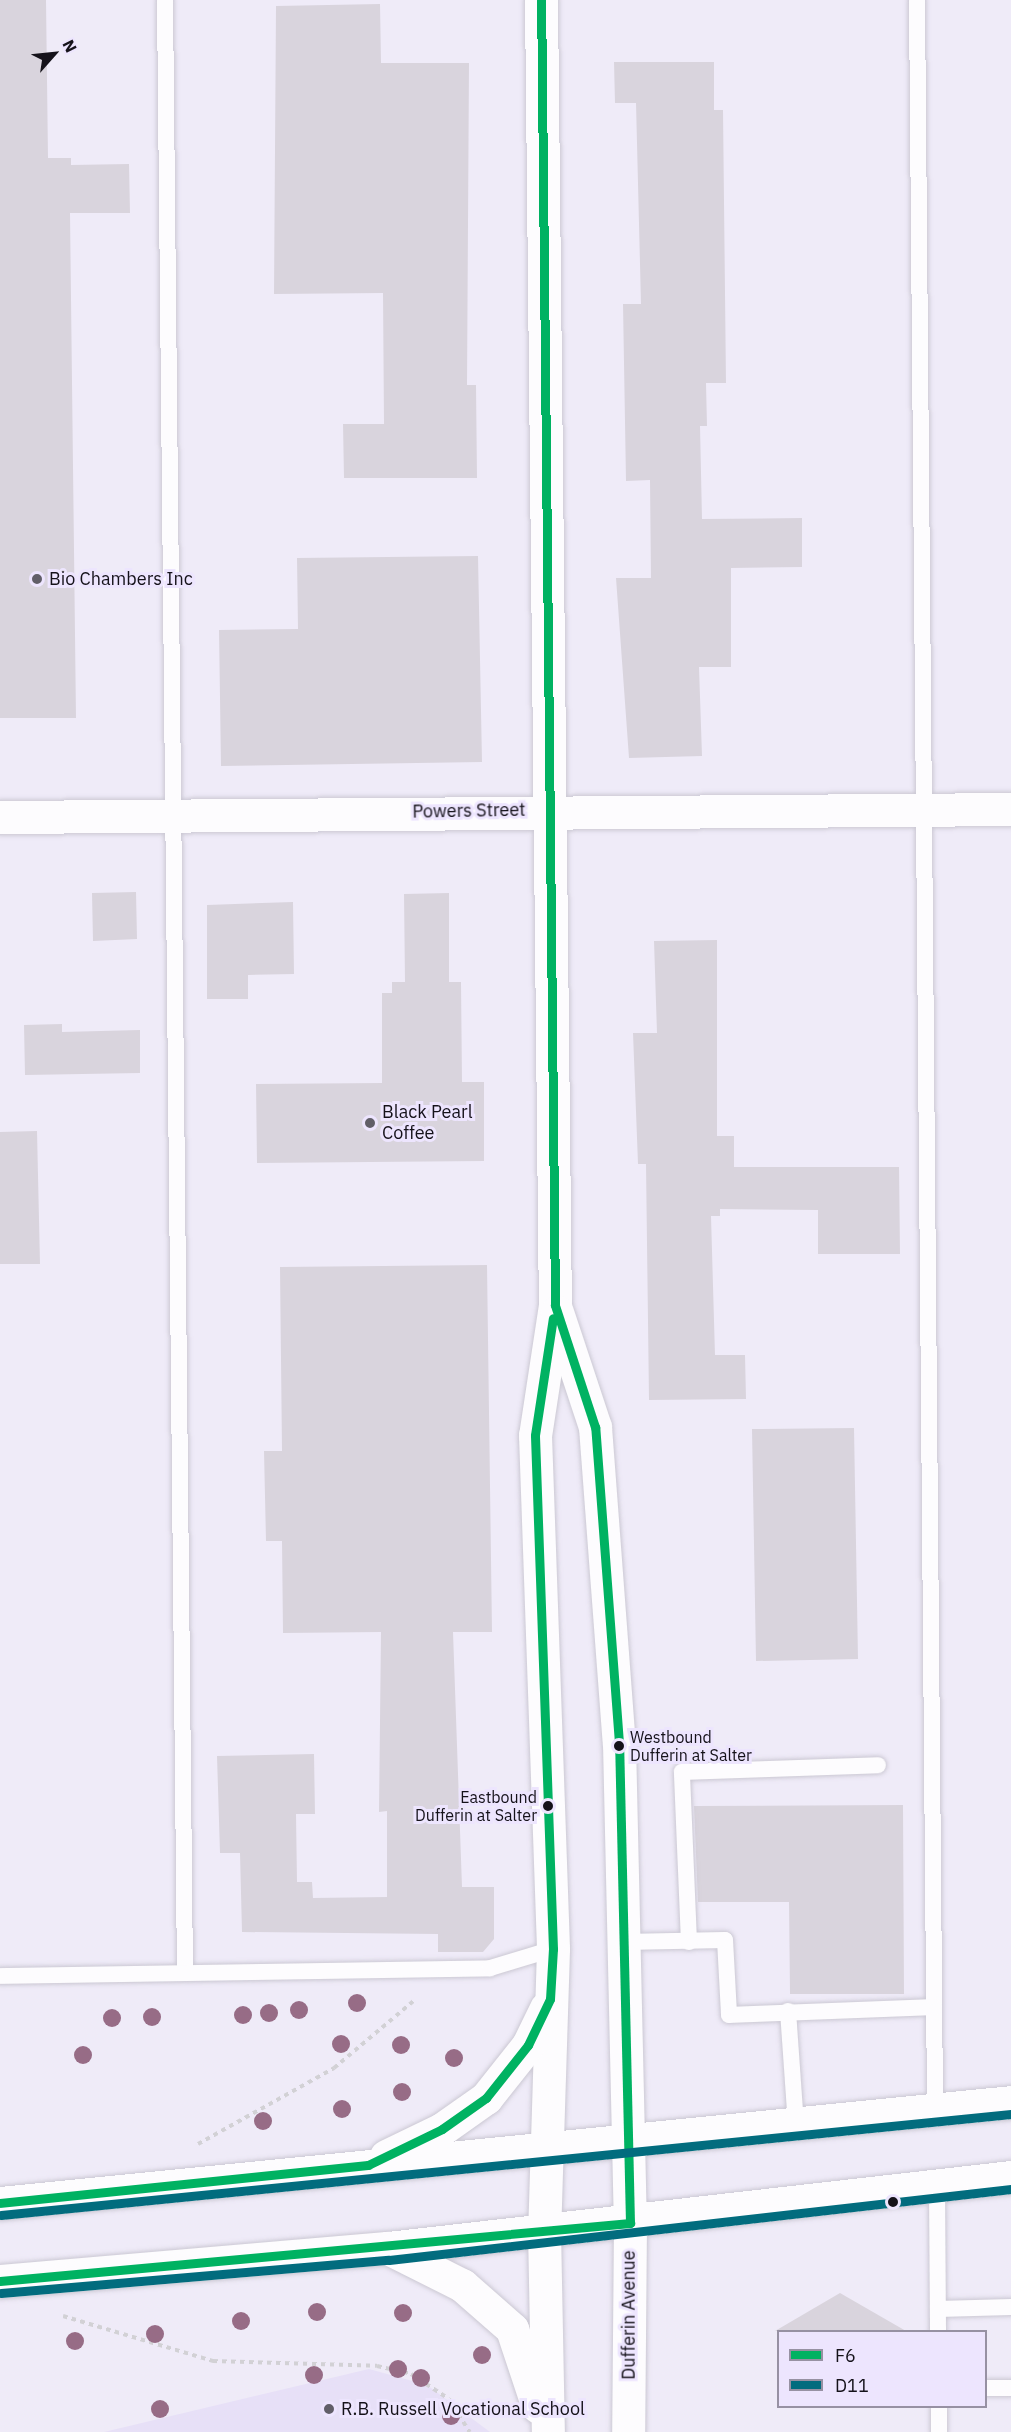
<!DOCTYPE html>
<style>
body{margin:0}
#map{position:relative;width:1011px;height:2432px;overflow:hidden;background:#efebf8;font-family:"IBM Plex Sans",sans-serif}
div>[style]{position:absolute}
[style*='--x']{left:calc(var(--x)*1px);top:calc(var(--y)*1px);width:calc(var(--w)*1px);rotate:calc(var(--a)*1deg)}
.built>*{inset:0;background:#e7e0f7}
.building>*{inset:0;background:#d9d4dd}
.path>*{height:4px;margin-top:-2px;transform-origin:0;background:repeating-linear-gradient(90deg,#d2d1d5 0 4.5px,transparent 0 9px)}
.roads{filter:drop-shadow(0 0 2px #cbc8d3) drop-shadow(0 0 2px #cbc8d3)}
.lane>*{height:16px;margin:-8px;padding:0 8px;transform-origin:8px;border-radius:8px;background:#fdfcfe}
.street>*{height:33px;margin:-16.5px;padding:0 16.5px;transform-origin:16.5px;border-radius:16.5px;background:#fdfcfe}
.secondary>*{height:33px;margin:-16.5px;padding:0 16.5px;transform-origin:16.5px;border-radius:16.5px;background:#fdfcfe}
.bus-1>*{height:9px;margin:-4.5px;padding:0 4.5px;transform-origin:4.5px;border-radius:4.5px;background:#00b262}
.bus-2>*{height:9px;margin:-4.5px;padding:0 4.5px;transform-origin:4.5px;border-radius:4.5px;background:#026c7e}
.trees>*{width:18px;height:18px;margin:-9px;border-radius:50%;background:#976c86}
.dots>*{width:16px;height:16px;translate:-50% -50%;box-sizing:border-box;border:3px solid #ede5fe;border-radius:50%}
span{translate:-50% -50%;white-space:nowrap;text-align:center;line-height:1.15;-webkit-text-stroke:6px #ede5fe;paint-order:stroke}
.bus-label{font-size:16px;color:#15121a}
.left{translate:0 -50%;text-align:left}
.right{translate:-100% -50%;text-align:right}
.poi-label{font-size:18px;color:#15121a}
.street-label{font-size:18px;color:#15121a}
.legend{position:absolute;left:777px;top:2330px;width:210px;height:78px;box-sizing:border-box;background:#ede5fe;border:2px solid #9791a3;margin:0;padding:8px 10px;list-style:none;font-size:18px;color:#15121a}
.legend li{display:flex;align-items:center;gap:12px;height:30px}
.legend b{width:30px;border:2px solid #9791a3}
.north{position:absolute;left:24px;top:24px;width:60px;height:60px;-webkit-text-stroke:4px #ede5fe;paint-order:stroke;rotate:63deg;font-size:16px;font-weight:700;line-height:24px;text-align:center;color:#15121a}
.north::after{content:'';display:block;margin:auto;width:21px;height:27px;background:#15121a;clip-path:polygon(50% 0,100% 100%,50% 72%,0 100%)}
</style>
<div id="map">
<div class="built">
<i style="clip-path:polygon(369px 2369px,427px 2385px,490px 2432px,104px 2432px)"></i>
</div>
<div class="building">
<i style="clip-path:polygon(0 0,46px 0,48px 158px,71px 158px,71px 165px,129px 164px,130px 213px,70px 213px,76px 718px,0 718px)"></i>
<i style="clip-path:polygon(380px 4px,381px 63px,469px 63px,467px 385px,476px 385px,477px 478px,344px 478px,343px 424px,384px 424px,383px 293px,274px 294px,276px 6px)"></i>
<i style="clip-path:polygon(614px 62px,714px 62px,714px 110px,723px 110px,726px 383px,706px 383px,707px 426px,700px 426px,702px 519px,802px 518px,802px 567px,731px 568px,731px 667px,699px 667px,702px 756px,629px 758px,616px 578px,651px 578px,650px 480px,626px 481px,623px 304px,641px 304px,636px 103px,615px 103px)"></i>
<i style="clip-path:polygon(478px 556px,482px 762px,221px 766px,219px 630px,298px 629px,297px 558px)"></i>
<i style="clip-path:polygon(136px 892px,137px 939px,93px 941px,92px 893px)"></i>
<i style="clip-path:polygon(449px 893px,449px 982px,461px 982px,462px 1082px,484px 1082px,484px 1161px,257px 1163px,256px 1084px,382px 1083px,382px 993px,392px 993px,392px 982px,405px 982px,404px 894px)"></i>
<i style="clip-path:polygon(293px 902px,294px 974px,248px 975px,248px 999px,207px 999px,207px 905px)"></i>
<i style="clip-path:polygon(717px 940px,717px 1136px,734px 1136px,734px 1167px,899px 1167px,900px 1254px,818px 1254px,818px 1210px,720px 1209px,720px 1216px,711px 1216px,715px 1355px,745px 1355px,746px 1399px,649px 1400px,646px 1164px,638px 1164px,633px 1033px,657px 1033px,654px 941px)"></i>
<i style="clip-path:polygon(62px 1024px,62px 1032px,140px 1030px,140px 1073px,25px 1075px,24px 1025px)"></i>
<i style="clip-path:polygon(37px 1131px,40px 1264px,0 1264px,0 1132px)"></i>
<i style="clip-path:polygon(487px 1265px,492px 1632px,453px 1632px,462px 1887px,494px 1887px,494px 1939px,483px 1952px,438px 1952px,438px 1934px,242px 1932px,240px 1853px,220px 1853px,217px 1756px,314px 1754px,315px 1814px,296px 1814px,297px 1882px,312px 1882px,313px 1898px,387px 1897px,387px 1811px,379px 1812px,381px 1632px,283px 1633px,282px 1541px,266px 1541px,264px 1451px,282px 1451px,280px 1267px)"></i>
<i style="clip-path:polygon(854px 1428px,858px 1659px,756px 1661px,752px 1429px)"></i>
<i style="clip-path:polygon(903px 1805px,904px 1994px,790px 1994px,789px 1902px,698px 1902px,694px 1806px)"></i>
<i style="clip-path:polygon(840px 2293px,906px 2331px,775px 2331px)"></i>
</div>
<div class="path">
<i style="--x:198;--y:2144;--w:156;--a:-29.2"></i>
<i style="--x:334;--y:2068;--w:107;--a:-40.1"></i>
<i style="--x:63;--y:2316;--w:157;--a:16.7"></i>
<i style="--x:213;--y:2361;--w:164;--a:1.7"></i>
<i style="--x:377;--y:2366;--w:35;--a:13"></i>
<i style="--x:411;--y:2374;--w:45;--a:33.3"></i>
<i style="--x:449;--y:2399;--w:39;--a:58"></i>
</div>
<div class="roads">
<div class="lane">
<i style="--x:165;--y:0;--w:1973;--a:89.42"></i>
<i style="--x:917;--y:0;--w:2109;--a:89.51"></i>
<i style="--x:623;--y:1942;--w:102;--a:-1.1"></i>
<i style="--x:725;--y:1940;--w:75;--a:86.9"></i>
<i style="--x:729;--y:2015;--w:205;--a:-2.2"></i>
<i style="--x:689;--y:1942;--w:170;--a:-92.4"></i>
<i style="--x:682;--y:1772;--w:196;--a:-2"></i>
<i style="--x:0;--y:1976;--w:490;--a:-0.9"></i>
<i style="--x:490;--y:1968;--w:66;--a:-16.8"></i>
<i style="--x:788;--y:2011;--w:114;--a:86"></i>
<i style="--x:937;--y:2187;--w:145;--a:89.6"></i>
<i style="--x:938;--y:2309;--w:73;--a:-1.6"></i>
<i style="--x:986;--y:2388;--w:25;--a:0"></i>
<i style="--x:939;--y:2406;--w:26;--a:90"></i>
</div>
<div class="street">
<i style="--x:0;--y:817;--w:1011;--a:-0.45"></i>
</div>
<div class="secondary">
<i style="--x:541;--y:0;--w:1305;--a:89.39"></i>
<i style="--x:555;--y:1305;--w:132;--a:98.7"></i>
<i style="--x:535;--y:1435;--w:514;--a:87.99"></i>
<i style="--x:553;--y:1949;--w:280;--a:91.8"></i>
<i style="--x:544;--y:2229;--w:203;--a:88.9"></i>
<i style="--x:557;--y:1312;--w:121;--a:71.7"></i>
<i style="--x:595;--y:1427;--w:317;--a:85.7"></i>
<i style="--x:619;--y:1743;--w:480;--a:88.7"></i>
<i style="--x:630;--y:2223;--w:209;--a:90.5"></i>
<i style="--x:386;--y:2156;--w:62;--a:-25.7"></i>
<i style="--x:442;--y:2129;--w:54;--a:-35.2"></i>
<i style="--x:486;--y:2098;--w:68;--a:-51.6"></i>
<i style="--x:528;--y:2045;--w:41;--a:-64.1"></i>
<i style="--x:0;--y:2203;--w:1016;--a:-5.7"></i>
<i style="--x:388;--y:2248;--w:83;--a:26.6"></i>
<i style="--x:462;--y:2285;--w:67;--a:41.3"></i>
<i style="--x:512;--y:2329;--w:82;--a:71.6"></i>
<i style="--x:0;--y:2281;--w:389;--a:-4.9"></i>
<i style="--x:388;--y:2248;--w:627;--a:-6.5"></i>
</div>
</div>
<div class="bus-1">
<i style="--x:0;--y:2203;--w:370;--a:-5.9"></i>
<i style="--x:368;--y:2165;--w:82;--a:-25.9"></i>
<i style="--x:442;--y:2129;--w:54;--a:-35.2"></i>
<i style="--x:486;--y:2098;--w:68;--a:-51.6"></i>
<i style="--x:528;--y:2045;--w:51;--a:-64.4"></i>
<i style="--x:550;--y:1999;--w:50;--a:-86.6"></i>
<i style="--x:553;--y:1949;--w:514;--a:-92.01"></i>
<i style="--x:535;--y:1435;--w:118;--a:-81.3"></i>
<i style="--x:0;--y:2281;--w:633;--a:-5.26"></i>
<i style="--x:630;--y:2223;--w:480;--a:-91.3"></i>
<i style="--x:619;--y:1743;--w:317;--a:-94.3"></i>
<i style="--x:595;--y:1427;--w:128;--a:-108.2"></i>
<i style="--x:555;--y:1305;--w:1305;--a:-90.61"></i>
</div>
<div class="bus-2">
<i style="--x:1;--y:2215;--w:1015;--a:-5.71"></i>
<i style="--x:1;--y:2293;--w:389;--a:-4.9"></i>
<i style="--x:389;--y:2260;--w:626;--a:-6.51"></i>
</div>
<div class="trees">
<i style="left:357px;top:2003px"></i>
<i style="left:299px;top:2010px"></i>
<i style="left:269px;top:2013px"></i>
<i style="left:243px;top:2015px"></i>
<i style="left:152px;top:2017px"></i>
<i style="left:112px;top:2018px"></i>
<i style="left:341px;top:2044px"></i>
<i style="left:401px;top:2045px"></i>
<i style="left:83px;top:2055px"></i>
<i style="left:454px;top:2058px"></i>
<i style="left:402px;top:2092px"></i>
<i style="left:342px;top:2109px"></i>
<i style="left:263px;top:2121px"></i>
<i style="left:317px;top:2312px"></i>
<i style="left:403px;top:2313px"></i>
<i style="left:241px;top:2321px"></i>
<i style="left:155px;top:2334px"></i>
<i style="left:75px;top:2341px"></i>
<i style="left:482px;top:2355px"></i>
<i style="left:398px;top:2369px"></i>
<i style="left:314px;top:2375px"></i>
<i style="left:421px;top:2378px"></i>
<i style="left:160px;top:2409px"></i>
<i style="left:451px;top:2416px"></i>
</div>
<div class="dots">
<i style="left:37px;top:579px;background:#615e68"></i>
<i style="left:370px;top:1123px;background:#615e68"></i>
<i style="left:619px;top:1746px;background:#15121a"></i>
<i style="left:548px;top:1806px;background:#15121a"></i>
<i style="left:893px;top:2202px;background:#15121a"></i>
<i style="left:329px;top:2409px;background:#615e68"></i>
</div>
<div class="bus-label">
<span class="left" style="left:630px;top:1746px">Westbound<br>Dufferin at Salter</span>
<span class="right" style="left:537px;top:1806px">Eastbound<br>Dufferin at Salter</span>
</div>
<div class="poi-label">
<span class="left" style="left:49px;top:579px">Bio Chambers Inc</span>
<span class="left" style="left:382px;top:1123px">Black Pearl<br>Coffee</span>
<span class="left" style="left:341px;top:2409px">R.B. Russell Vocational School</span>
</div>
<div class="street-label">
<span style="left:469px;top:811px;rotate:-1deg">Powers Street</span>
<span style="left:629px;top:2315px;rotate:-90deg">Dufferin Avenue</span>
</div>
<ul class="legend">
<li><b style="height:8px;background:#00b262"></b>F6</li>
<li><b style="height:8px;background:#026c7e"></b>D11</li>
</ul>
<div class="north">N</div>
</div>
